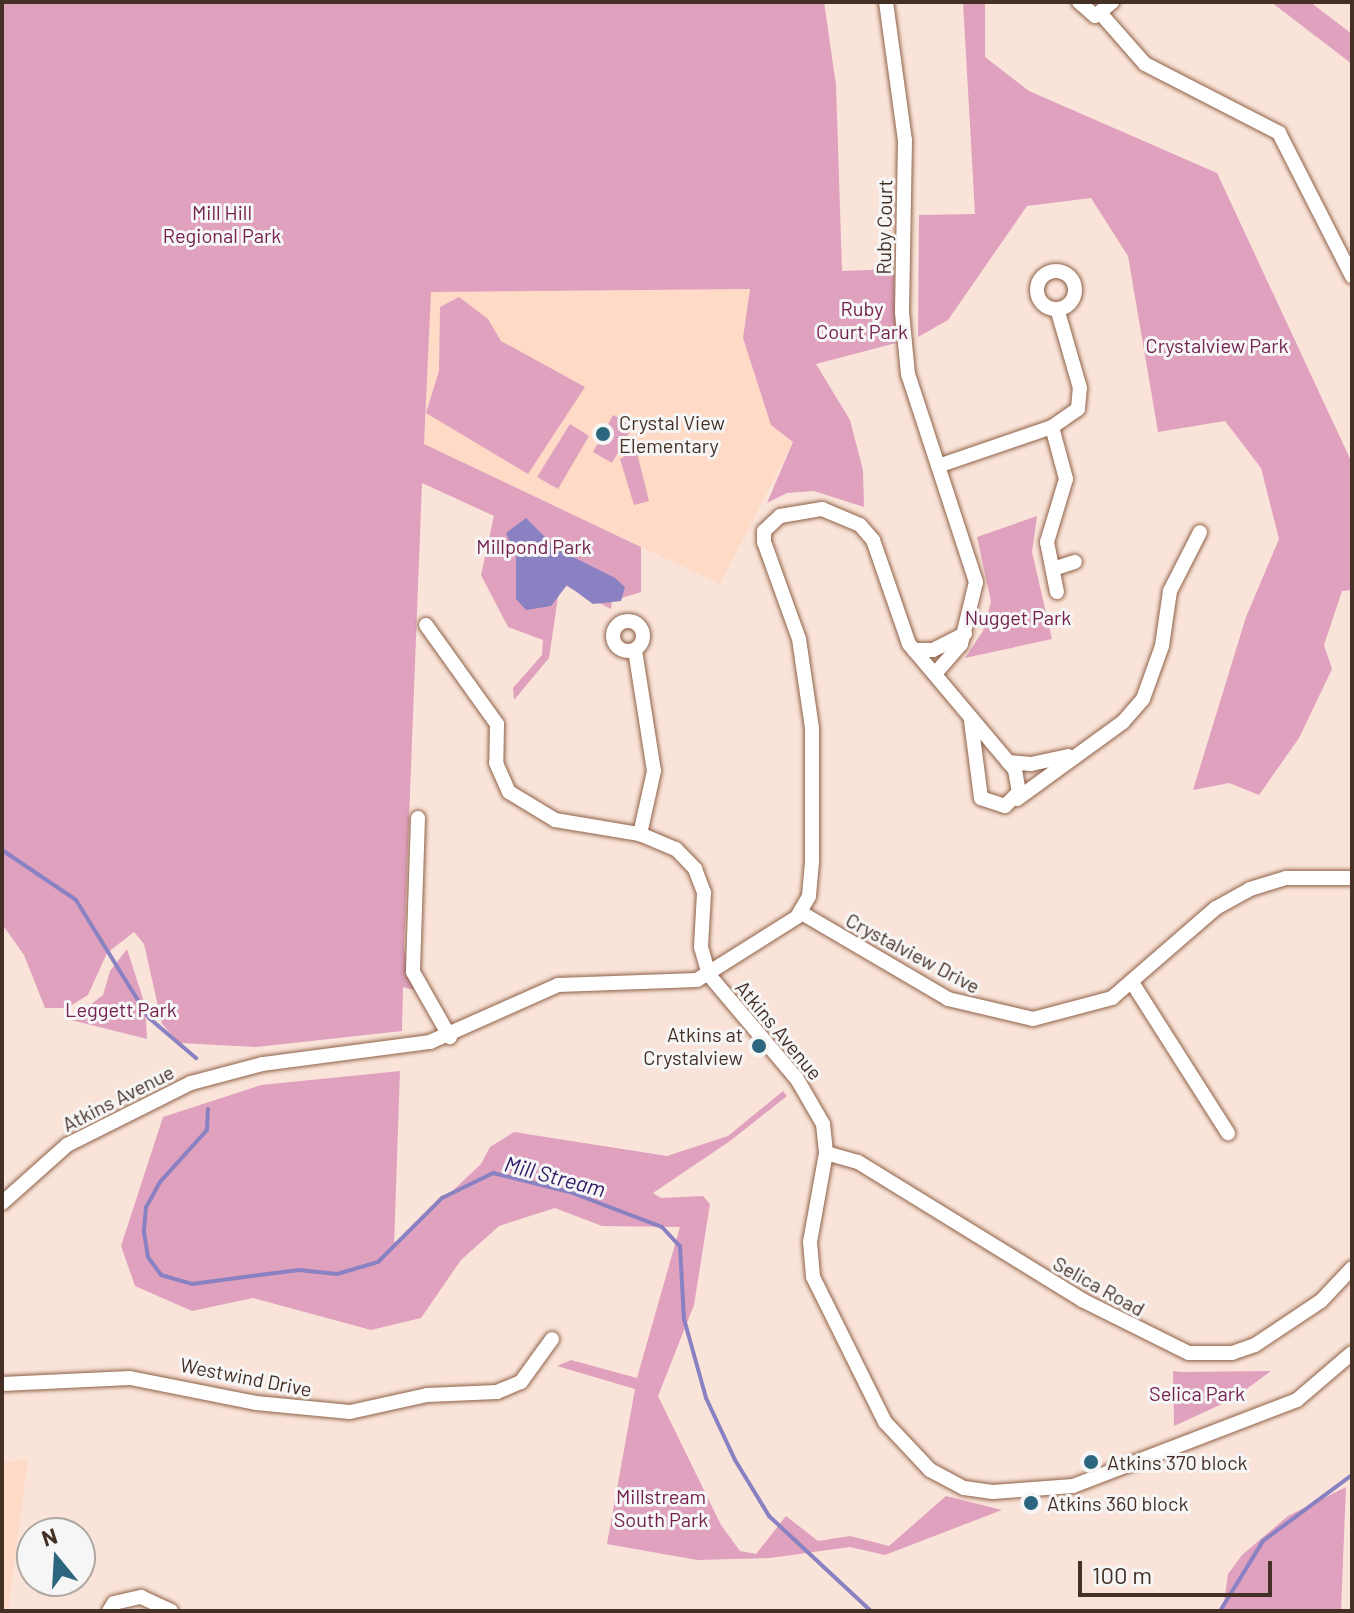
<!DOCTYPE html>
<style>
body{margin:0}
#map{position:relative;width:1354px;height:1613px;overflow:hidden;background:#fae4d9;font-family:Barlow,sans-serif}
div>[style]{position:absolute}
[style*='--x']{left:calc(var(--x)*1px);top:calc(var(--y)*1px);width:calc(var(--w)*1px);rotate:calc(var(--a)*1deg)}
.built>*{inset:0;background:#ffdac6}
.green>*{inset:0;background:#dfa1be}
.water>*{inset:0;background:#8981c1}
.stream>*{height:4px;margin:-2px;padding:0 2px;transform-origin:2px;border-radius:2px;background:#8981c1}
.roads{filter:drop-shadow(0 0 2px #8f6147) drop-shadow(0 0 2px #8f6147)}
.minor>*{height:14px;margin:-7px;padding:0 7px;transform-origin:7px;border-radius:7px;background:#fff}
.minor>.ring{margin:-7px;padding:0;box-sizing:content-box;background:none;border:14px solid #fff;border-radius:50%}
.dots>*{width:22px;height:22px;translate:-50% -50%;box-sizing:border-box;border:4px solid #f6f6f6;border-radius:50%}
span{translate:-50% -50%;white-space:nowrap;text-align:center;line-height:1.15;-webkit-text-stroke:6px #f6f6f6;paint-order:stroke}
.park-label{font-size:20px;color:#742150}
.street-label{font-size:20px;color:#453025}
.poi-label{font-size:20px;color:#453025}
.left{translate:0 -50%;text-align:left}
.right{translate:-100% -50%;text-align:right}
.water-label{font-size:22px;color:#301a67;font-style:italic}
.frame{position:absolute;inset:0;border:4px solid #453025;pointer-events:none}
.north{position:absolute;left:16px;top:1517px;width:80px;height:80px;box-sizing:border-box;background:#f6f6f6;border:2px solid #afa7a2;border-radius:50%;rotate:342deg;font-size:22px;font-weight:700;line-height:32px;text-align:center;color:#453025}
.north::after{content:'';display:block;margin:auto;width:28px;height:36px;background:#2c657e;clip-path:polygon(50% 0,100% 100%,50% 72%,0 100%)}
.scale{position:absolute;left:1078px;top:1561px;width:194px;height:36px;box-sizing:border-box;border:4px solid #453025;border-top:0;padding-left:10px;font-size:24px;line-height:28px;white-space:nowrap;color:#453025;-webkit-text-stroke:6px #f6f6f6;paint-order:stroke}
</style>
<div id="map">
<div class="built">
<i style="clip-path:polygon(750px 289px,743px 338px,793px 442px,720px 584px,424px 444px,431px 292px)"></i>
<i style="clip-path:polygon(28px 1458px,8px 1611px,2px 1611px,2px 1463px)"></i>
</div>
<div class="green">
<i style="clip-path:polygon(2px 2px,824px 2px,836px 85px,842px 271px,894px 269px,896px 343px,816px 364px,850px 420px,863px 470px,864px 507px,814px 491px,787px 493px,767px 503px,793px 442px,771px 425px,743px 338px,750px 289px,431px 292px,424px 444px,641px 547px,641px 592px,612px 601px,611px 609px,560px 583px,549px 658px,514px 700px,513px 688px,542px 655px,543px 640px,508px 627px,481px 575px,494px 516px,422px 483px,404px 948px,414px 990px,403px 987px,402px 1031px,256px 1047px,179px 1043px,162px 1024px,144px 944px,134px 932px,107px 953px,88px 995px,67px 1008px,45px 1008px,24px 955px,2px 924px)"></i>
<i style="clip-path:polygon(963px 2px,985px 2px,985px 57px,1029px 91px,1217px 173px,1352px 463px,1352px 590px,1342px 591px,1324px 645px,1332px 669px,1299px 738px,1259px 795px,1229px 783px,1193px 790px,1246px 617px,1279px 539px,1261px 468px,1225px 421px,1158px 432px,1128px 256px,1091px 198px,1027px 206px,948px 320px,918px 337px,919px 215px,975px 214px)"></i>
<i style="clip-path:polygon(1271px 2px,1310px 2px,1352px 34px,1352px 64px)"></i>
<i style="clip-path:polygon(459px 297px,488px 319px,501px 341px,585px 387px,528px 474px,426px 413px,439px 371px,440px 307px)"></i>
<i style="clip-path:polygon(613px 415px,633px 426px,612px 463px,593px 452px)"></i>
<i style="clip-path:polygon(570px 424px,589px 436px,558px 489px,537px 477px)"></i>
<i style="clip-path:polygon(636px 449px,649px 501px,634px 505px,620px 459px)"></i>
<i style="clip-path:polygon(1037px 516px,1032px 552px,1052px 639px,965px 658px,983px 631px,991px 602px,977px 537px)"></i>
<i style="clip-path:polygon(127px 949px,145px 1005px,147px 1039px,71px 1020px,103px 995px,110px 971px)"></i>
<i style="clip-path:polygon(400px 1071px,394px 1246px,481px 1164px,490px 1147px,514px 1132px,667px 1156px,728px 1136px,783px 1091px,787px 1096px,730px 1141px,653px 1193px,661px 1198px,703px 1196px,710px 1204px,694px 1305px,658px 1396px,721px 1525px,740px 1551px,756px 1554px,786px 1516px,818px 1541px,850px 1536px,889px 1546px,946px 1496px,1002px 1510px,885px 1555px,850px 1547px,770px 1558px,697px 1560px,607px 1544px,635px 1389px,557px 1366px,571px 1360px,637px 1378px,680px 1227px,602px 1226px,555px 1208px,499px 1226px,461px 1260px,421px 1318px,371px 1330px,253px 1298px,192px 1311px,135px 1286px,121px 1246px,163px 1117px,261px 1085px)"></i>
<i style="clip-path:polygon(1173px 1371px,1182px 1372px,1271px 1371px,1233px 1399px,1174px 1426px)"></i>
<i style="clip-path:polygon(1346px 1487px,1341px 1611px,1223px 1611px,1228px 1574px,1242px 1555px,1288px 1516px)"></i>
</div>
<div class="water">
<i style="clip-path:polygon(526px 518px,557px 549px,615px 578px,625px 587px,621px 601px,593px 604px,567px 585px,551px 606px,526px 610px,516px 599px,516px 556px,506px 533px)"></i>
</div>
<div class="stream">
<i style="--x:2;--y:850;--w:89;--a:34"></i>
<i style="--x:76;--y:900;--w:139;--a:58.3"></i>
<i style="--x:149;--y:1018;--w:62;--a:40.4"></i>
<i style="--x:208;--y:1109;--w:21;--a:93"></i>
<i style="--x:207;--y:1130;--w:70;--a:132.1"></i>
<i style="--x:160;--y:1182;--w:29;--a:119"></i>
<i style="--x:146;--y:1207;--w:25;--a:95"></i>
<i style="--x:144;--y:1232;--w:25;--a:81"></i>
<i style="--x:148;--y:1257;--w:22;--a:54"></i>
<i style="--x:161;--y:1275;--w:32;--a:16"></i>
<i style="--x:192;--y:1284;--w:108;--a:-7.5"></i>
<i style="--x:299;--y:1270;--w:38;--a:6"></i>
<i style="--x:337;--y:1274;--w:43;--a:-16.3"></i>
<i style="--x:378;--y:1262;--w:91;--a:-45"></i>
<i style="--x:442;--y:1198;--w:57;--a:-26.1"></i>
<i style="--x:493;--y:1173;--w:79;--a:13.9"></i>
<i style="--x:570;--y:1192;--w:98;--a:20.8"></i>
<i style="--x:662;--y:1227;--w:26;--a:47"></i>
<i style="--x:680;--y:1246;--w:73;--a:86.9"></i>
<i style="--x:684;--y:1319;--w:82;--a:74.4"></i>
<i style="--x:706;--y:1398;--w:68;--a:64.9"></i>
<i style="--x:735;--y:1460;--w:66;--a:58.7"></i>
<i style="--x:769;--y:1516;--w:139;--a:43"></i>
<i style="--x:1220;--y:1611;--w:82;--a:-58.4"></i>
<i style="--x:1263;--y:1541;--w:111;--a:-36.6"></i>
</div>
<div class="roads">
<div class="minor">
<i style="--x:886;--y:2;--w:139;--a:82.2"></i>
<i style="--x:905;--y:140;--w:172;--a:91"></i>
<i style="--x:902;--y:312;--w:62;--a:84.5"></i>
<i style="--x:908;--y:374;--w:219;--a:71.9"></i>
<i style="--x:976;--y:582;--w:64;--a:103.6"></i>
<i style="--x:961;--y:644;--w:40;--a:131"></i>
<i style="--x:1079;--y:2;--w:21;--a:41"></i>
<i style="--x:1095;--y:16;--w:22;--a:-39"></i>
<i style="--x:1102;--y:15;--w:65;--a:48.7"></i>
<i style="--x:1145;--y:64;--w:151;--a:27.2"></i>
<i style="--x:1279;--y:133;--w:161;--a:63"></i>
<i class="ring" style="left:1037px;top:271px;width:24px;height:24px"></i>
<i style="--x:1052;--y:427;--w:54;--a:74.9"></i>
<i style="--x:1066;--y:479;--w:66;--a:106.8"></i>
<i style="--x:1047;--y:542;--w:51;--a:78.7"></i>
<i style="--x:938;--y:466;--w:120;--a:-18.9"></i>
<i style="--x:1052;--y:427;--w:32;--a:-35"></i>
<i style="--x:1078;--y:409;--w:21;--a:-85"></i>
<i style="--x:1080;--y:388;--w:79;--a:-106.1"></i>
<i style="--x:1053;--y:569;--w:23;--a:-18"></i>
<i class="ring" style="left:613px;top:621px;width:16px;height:16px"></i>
<i style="--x:426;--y:625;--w:122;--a:54.4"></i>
<i style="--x:497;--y:724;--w:39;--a:91"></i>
<i style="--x:496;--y:763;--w:32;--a:66"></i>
<i style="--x:509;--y:792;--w:54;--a:31.3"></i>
<i style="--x:555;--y:820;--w:86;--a:9.4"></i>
<i style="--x:640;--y:834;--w:39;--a:23"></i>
<i style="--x:676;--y:849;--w:28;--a:46"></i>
<i style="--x:695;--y:869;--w:26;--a:69"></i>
<i style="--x:704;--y:893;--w:54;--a:93.2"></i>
<i style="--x:701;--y:947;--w:29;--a:74"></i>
<i style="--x:709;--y:975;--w:136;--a:49.8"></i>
<i style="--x:797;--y:1079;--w:52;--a:60"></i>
<i style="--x:823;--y:1124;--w:29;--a:84"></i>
<i style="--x:826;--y:1153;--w:90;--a:100.2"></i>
<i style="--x:810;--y:1242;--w:35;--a:85"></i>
<i style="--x:813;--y:1277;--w:162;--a:63.6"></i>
<i style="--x:885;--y:1422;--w:66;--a:46.8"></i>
<i style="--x:930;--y:1470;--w:38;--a:28"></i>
<i style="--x:964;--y:1488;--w:29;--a:8"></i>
<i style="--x:993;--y:1492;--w:80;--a:-4.3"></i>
<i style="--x:1073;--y:1486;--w:240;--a:-21"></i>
<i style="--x:1297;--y:1400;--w:72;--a:-40.5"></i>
<i style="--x:635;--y:650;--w:122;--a:81.1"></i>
<i style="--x:654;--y:771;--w:65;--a:102.5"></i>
<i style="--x:914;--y:650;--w:19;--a:0"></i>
<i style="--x:933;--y:650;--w:36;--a:-27"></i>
<i style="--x:1008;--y:762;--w:23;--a:5"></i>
<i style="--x:1031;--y:764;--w:38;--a:-12"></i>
<i style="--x:1017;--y:799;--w:131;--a:-36"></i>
<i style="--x:1123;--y:722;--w:30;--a:-49"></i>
<i style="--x:1143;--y:699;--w:56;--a:-70.3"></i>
<i style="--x:1162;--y:646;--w:56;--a:-81.7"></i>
<i style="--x:1170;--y:591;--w:66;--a:-63"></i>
<i style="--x:418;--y:818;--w:154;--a:91.9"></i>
<i style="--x:413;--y:972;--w:75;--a:60.4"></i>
<i style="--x:800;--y:912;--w:172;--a:30.4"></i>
<i style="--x:948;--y:999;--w:87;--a:13.2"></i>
<i style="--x:1033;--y:1019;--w:82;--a:-14.9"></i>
<i style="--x:1112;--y:998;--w:138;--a:-40.9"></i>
<i style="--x:1216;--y:908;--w:39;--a:-29"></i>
<i style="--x:1250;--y:889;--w:38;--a:-17"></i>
<i style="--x:1286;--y:878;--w:66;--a:0"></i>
<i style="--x:1133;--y:984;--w:177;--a:57.5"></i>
<i style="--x:826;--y:1153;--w:33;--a:16"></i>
<i style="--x:858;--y:1162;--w:263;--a:31.6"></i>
<i style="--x:1082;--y:1300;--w:119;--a:26.4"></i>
<i style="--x:1189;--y:1353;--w:43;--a:0"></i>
<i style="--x:1232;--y:1353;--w:24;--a:-19"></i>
<i style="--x:1255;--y:1345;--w:79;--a:-33.7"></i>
<i style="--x:1321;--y:1301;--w:45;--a:-46.8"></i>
<i style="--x:2;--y:1203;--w:87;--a:-41.7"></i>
<i style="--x:67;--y:1145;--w:139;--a:-26.6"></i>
<i style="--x:191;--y:1083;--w:74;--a:-14.8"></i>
<i style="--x:263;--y:1064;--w:168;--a:-7.5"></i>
<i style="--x:430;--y:1042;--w:140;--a:-24"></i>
<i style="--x:558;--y:985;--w:139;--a:-2.1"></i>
<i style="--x:697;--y:980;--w:118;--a:-32.2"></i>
<i style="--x:797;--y:917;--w:24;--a:-60"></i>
<i style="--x:809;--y:896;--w:35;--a:-85"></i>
<i style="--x:812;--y:861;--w:133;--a:-90"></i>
<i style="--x:812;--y:728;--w:90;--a:-98.3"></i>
<i style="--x:799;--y:639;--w:103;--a:-109.8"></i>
<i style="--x:764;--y:542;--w:11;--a:-90"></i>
<i style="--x:764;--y:531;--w:22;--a:-43"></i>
<i style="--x:780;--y:516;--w:43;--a:-9.5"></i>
<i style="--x:822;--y:509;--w:41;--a:22.8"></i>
<i style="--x:860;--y:525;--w:20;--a:49"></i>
<i style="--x:873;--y:540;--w:110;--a:70.9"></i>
<i style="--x:909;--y:644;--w:165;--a:49.9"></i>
<i style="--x:1015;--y:770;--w:22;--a:80"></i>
<i style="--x:1019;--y:792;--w:20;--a:135"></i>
<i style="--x:1005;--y:806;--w:25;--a:-162"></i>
<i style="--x:981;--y:798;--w:78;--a:-97.4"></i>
<i style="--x:2;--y:1384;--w:128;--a:-2.7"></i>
<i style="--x:130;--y:1378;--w:128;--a:11.2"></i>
<i style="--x:256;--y:1403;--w:94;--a:5.5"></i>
<i style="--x:350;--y:1412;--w:79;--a:-12.4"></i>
<i style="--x:427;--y:1395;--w:70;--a:-2.5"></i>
<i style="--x:497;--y:1392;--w:26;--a:-23"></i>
<i style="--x:521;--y:1382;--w:53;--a:-54.2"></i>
<i style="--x:109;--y:1611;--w:9;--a:-58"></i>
<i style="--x:114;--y:1603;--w:28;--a:-13"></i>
<i style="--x:141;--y:1597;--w:33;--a:25"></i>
</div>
</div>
<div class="dots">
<i style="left:603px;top:434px;background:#2c657e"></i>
<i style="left:759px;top:1046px;background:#2c657e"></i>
<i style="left:1091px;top:1462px;background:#2c657e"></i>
<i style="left:1031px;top:1503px;background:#2c657e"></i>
</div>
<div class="park-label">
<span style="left:222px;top:224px">Mill Hill<br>Regional Park</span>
<span style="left:862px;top:320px">Ruby<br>Court Park</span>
<span style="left:1217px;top:345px">Crystalview Park</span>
<span style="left:534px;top:546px">Millpond Park</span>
<span style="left:1018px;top:617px">Nugget Park</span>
<span style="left:121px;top:1009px">Leggett Park</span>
<span style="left:1197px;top:1393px">Selica Park</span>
<span style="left:661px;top:1508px">Millstream<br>South Park</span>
</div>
<div class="street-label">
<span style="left:884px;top:227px;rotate:-89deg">Ruby Court</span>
<span style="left:913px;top:953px;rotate:28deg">Crystalview Drive</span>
<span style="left:779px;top:1030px;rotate:50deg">Atkins Avenue</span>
<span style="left:118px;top:1098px;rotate:-27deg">Atkins Avenue</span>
<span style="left:1099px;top:1286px;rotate:29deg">Selica Road</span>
<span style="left:246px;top:1377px;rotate:11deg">Westwind Drive</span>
</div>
<div class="poi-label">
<span class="left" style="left:619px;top:434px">Crystal View<br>Elementary</span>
<span class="right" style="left:743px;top:1046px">Atkins at<br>Crystalview</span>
<span class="left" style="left:1107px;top:1462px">Atkins 370 block</span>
<span class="left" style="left:1047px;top:1503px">Atkins 360 block</span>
</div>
<div class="water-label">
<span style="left:555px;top:1176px;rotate:15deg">Mill Stream</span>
</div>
<div class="frame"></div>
<div class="north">N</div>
<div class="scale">100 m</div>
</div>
